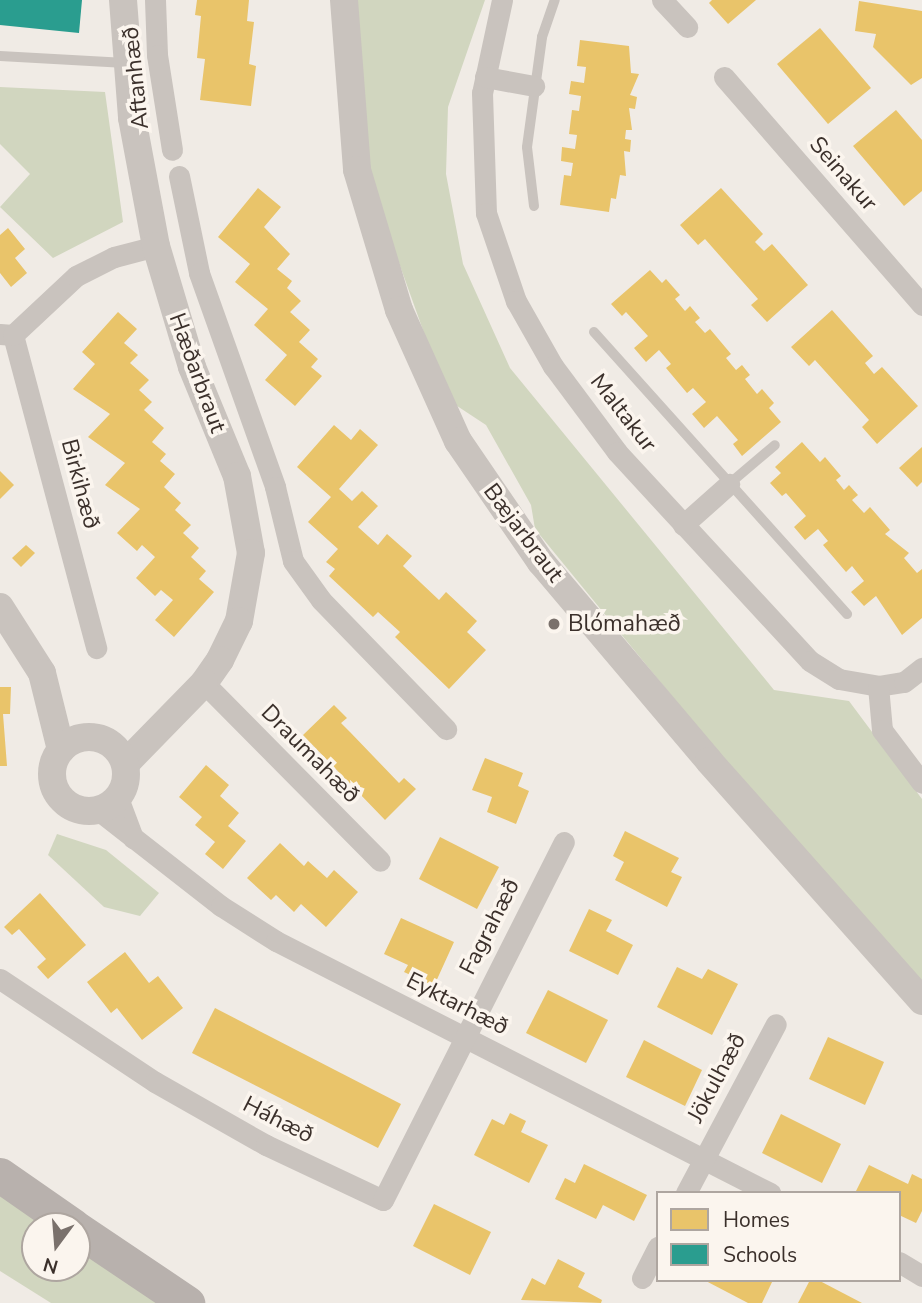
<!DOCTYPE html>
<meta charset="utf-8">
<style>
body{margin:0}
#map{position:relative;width:922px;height:1303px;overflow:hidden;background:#f0ebe5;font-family:"Nunito Sans",sans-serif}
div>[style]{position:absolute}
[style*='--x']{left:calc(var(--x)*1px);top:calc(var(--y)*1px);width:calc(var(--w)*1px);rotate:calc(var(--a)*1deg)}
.green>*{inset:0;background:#d1d6bf}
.homes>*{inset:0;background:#e9c46a}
.schools>*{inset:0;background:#2a9d8f}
.service>*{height:10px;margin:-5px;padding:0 5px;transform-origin:5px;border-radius:5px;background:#c9c3be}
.minor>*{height:21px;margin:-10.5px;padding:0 10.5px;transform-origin:10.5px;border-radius:10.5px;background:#c9c3be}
.tertiary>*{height:28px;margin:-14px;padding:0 14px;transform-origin:14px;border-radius:14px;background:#c9c3be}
.tertiary>.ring{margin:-14px;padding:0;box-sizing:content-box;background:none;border:28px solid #c9c3be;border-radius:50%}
.primary>*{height:35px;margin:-17.5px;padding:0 17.5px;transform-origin:17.5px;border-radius:17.5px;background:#b8b1ad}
.dots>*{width:19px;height:19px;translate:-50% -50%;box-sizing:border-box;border:4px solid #fbf5ee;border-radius:50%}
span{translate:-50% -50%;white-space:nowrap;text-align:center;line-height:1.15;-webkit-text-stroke:7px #fbf5ee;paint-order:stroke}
.street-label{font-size:23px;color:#3b302b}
.poi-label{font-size:23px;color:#3b302b}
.left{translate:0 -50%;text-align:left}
.legend{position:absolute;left:656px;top:1191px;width:245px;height:91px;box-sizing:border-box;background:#fbf5ee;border:2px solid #aea6a0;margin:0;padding:9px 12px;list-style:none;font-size:21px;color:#3b302b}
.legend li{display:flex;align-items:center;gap:14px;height:35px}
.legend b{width:35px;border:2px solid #aea6a0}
.north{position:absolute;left:21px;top:1212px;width:70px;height:70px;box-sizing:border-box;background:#fbf5ee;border:2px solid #aea6a0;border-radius:50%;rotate:196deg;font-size:19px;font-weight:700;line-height:28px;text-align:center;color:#3b302b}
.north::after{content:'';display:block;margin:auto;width:24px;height:32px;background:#7a716c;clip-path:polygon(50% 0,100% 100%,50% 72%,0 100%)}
</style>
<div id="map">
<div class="green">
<i style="clip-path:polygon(354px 0,485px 0,448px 107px,446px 174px,463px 264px,510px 368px,774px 690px,849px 701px,922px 799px,922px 981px,779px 827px,535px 529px,531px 505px,486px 425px,448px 400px,369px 179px)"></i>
<i style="clip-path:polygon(0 87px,105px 92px,123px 222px,53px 258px,0 207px,30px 174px,0 144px)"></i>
<i style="clip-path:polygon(57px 834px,106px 850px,159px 893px,140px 916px,104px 907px,48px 855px)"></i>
<i style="clip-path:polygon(0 1187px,55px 1226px,35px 1226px,35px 1268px,77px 1268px,77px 1241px,170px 1303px,51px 1303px,0 1271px)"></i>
</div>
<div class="homes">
<i style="clip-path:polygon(197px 0,249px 0,247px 21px,254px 22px,249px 64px,256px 66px,251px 106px,200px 100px,205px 59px,197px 58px,201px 16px,195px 15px)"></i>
<i style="clip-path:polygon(712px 0,756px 0,728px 24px,709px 3px)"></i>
<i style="clip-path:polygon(859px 1px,922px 11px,922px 78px,911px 85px,873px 47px,876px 34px,855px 31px)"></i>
<i style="clip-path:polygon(820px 28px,871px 88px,828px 124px,777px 64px)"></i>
<i style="clip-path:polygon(580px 40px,629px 46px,631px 73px,639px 74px,630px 95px,637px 97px,635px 109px,629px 108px,632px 130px,626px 130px,625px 139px,631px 140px,630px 152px,624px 151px,626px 176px,620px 175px,616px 199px,611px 198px,609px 212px,560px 205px,564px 175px,571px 176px,573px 163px,561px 161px,562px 147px,575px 149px,577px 135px,569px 134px,572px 110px,579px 111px,581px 96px,569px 94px,571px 81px,584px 83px,586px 67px,577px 66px)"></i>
<i style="clip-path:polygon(896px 110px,922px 140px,922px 191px,904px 206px,853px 146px)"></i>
<i style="clip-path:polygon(258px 188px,281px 207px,264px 227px,290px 254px,277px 269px,292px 281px,287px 288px,301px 301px,290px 312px,310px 330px,299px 342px,318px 359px,311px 367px,322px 376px,295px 406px,265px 380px,287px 355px,254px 325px,268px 309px,235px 282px,250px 264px,218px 237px)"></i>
<i style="clip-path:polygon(721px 188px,763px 234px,755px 242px,764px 251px,772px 244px,808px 285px,767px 322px,751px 305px,758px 299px,705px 239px,698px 245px,680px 225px)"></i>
<i style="clip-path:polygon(8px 228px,25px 249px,15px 258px,27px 273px,11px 287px,0 273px,0 235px)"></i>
<i style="clip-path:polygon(650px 270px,662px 283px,666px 279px,680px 295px,675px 299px,685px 311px,690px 306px,700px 318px,695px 322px,705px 333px,710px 329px,731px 354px,726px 358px,736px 370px,742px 365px,750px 375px,745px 379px,757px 394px,762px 389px,774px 403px,769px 408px,781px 422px,742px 456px,733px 444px,738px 440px,717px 416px,704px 428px,692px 414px,706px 402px,693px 388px,687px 393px,666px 368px,671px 364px,659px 350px,646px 362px,634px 348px,648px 336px,626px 312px,622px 316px,611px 304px)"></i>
<i style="clip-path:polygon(832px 310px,873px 356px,865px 363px,874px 374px,882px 367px,918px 406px,877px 444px,862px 427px,869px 420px,815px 360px,809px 366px,791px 347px)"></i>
<i style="clip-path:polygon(118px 312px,137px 329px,124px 343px,138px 355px,130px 363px,149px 380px,139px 390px,152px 402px,144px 410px,164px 428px,152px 442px,166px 454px,160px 461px,175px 474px,164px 487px,181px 503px,175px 510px,191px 525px,183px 533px,199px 548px,191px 557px,206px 571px,199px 579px,214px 592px,174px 637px,155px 620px,173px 600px,161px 590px,155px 596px,136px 578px,155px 557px,142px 545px,137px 551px,117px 533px,140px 509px,105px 485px,125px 463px,88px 437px,110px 414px,73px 389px,95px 364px,82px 352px)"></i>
<i style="clip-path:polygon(334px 425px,351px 440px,360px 429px,378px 445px,339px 489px,352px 501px,362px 491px,378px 506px,358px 527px,378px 545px,387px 534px,412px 556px,403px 566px,439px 600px,446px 592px,477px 621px,467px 632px,486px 650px,449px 689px,395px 637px,400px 632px,378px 612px,373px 617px,329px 576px,335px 569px,326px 562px,338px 549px,308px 522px,331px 497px,297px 467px)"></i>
<i style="clip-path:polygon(802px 442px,820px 462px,825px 457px,841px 476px,836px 480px,844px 490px,849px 485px,858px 495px,852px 500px,864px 513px,870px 507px,890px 530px,885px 534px,909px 553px,904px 558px,917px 573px,922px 569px,922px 618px,902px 635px,876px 596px,864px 606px,851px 592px,864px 581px,852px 566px,846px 572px,823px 545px,828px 541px,818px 529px,805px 540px,794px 527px,806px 516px,786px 493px,782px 496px,770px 483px,781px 473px,775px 467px)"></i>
<i style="clip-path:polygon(922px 447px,922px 482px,917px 487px,899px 468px)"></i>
<i style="clip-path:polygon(0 471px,14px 485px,0 499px)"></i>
<i style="clip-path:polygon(26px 545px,35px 553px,21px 567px,12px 558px)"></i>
<i style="clip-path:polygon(0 687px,11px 687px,10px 714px,3px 714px,7px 766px,0 766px)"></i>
<i style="clip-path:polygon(334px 705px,347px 718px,341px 723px,350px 732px,399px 783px,404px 778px,416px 789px,385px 820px,303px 735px)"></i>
<i style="clip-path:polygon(485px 758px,523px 773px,518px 786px,529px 791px,516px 824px,487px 812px,492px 797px,472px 790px)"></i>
<i style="clip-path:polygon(206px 765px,229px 785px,220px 796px,239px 813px,228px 826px,246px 841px,223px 869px,205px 854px,215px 842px,195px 825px,202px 817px,179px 797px)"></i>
<i style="clip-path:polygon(625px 831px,679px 858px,671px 872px,682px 877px,667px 907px,615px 880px,624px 862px,613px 856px)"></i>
<i style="clip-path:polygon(440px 837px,499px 867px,477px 909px,419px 879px)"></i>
<i style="clip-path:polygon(280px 843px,304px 866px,308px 861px,327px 878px,334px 870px,358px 892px,326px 927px,301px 904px,294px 912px,276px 895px,271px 900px,247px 878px)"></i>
<i style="clip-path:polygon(40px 893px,86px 945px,48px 979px,37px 967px,46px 959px,19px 929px,12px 935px,4px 927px)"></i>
<i style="clip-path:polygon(589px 909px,612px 920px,606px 931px,633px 945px,618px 975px,569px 951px)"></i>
<i style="clip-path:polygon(401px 918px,454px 942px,434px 986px,404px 972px,408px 965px,384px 954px)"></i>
<i style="clip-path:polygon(125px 952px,149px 983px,158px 976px,183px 1008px,142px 1040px,117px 1008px,111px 1013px,87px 982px)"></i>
<i style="clip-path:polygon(677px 967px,702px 979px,708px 969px,738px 984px,712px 1035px,657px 1007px)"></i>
<i style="clip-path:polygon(548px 990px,608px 1020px,586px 1063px,526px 1033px)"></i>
<i style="clip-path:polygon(215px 1008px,401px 1104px,378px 1148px,192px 1053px)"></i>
<i style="clip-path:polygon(828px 1037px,884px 1062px,865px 1105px,809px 1079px)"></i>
<i style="clip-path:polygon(644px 1040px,702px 1070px,685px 1106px,626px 1077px)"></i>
<i style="clip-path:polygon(510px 1113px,526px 1121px,521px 1132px,548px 1145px,529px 1183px,474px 1155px,492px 1119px,504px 1125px)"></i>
<i style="clip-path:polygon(781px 1114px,841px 1144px,822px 1183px,762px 1153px)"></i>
<i style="clip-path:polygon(584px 1164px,647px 1195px,634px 1221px,603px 1205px,596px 1219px,555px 1199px,565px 1178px,575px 1183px)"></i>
<i style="clip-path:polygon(869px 1165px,908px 1184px,912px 1174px,922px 1179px,922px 1211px,916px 1223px,899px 1215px,899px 1193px,855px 1193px)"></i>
<i style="clip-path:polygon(434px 1204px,491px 1232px,470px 1275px,413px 1246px)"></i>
<i style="clip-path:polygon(558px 1259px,585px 1273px,578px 1287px,602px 1300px,601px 1303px,521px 1300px,532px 1278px,545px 1285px)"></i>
<i style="clip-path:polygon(704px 1280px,773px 1280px,762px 1303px,748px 1303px)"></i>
<i style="clip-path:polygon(810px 1280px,818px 1280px,862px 1303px,798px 1303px)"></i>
</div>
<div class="schools">
<i style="clip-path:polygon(0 0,82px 0,79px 33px,0 25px)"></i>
</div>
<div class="service">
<i style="--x:0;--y:56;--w:126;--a:3.2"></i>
<i style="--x:534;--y:206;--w:59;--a:-96.8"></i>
<i style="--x:527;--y:147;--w:111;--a:-82.2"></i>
<i style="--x:542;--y:37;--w:39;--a:-71"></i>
<i style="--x:594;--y:332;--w:379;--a:48.1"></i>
<i style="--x:729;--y:484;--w:60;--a:-40.3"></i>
</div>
<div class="minor">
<i style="--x:155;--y:0;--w:55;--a:87.9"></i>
<i style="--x:157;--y:55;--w:96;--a:81"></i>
<i style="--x:502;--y:0;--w:95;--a:102.1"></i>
<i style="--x:482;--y:93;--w:120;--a:88.1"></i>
<i style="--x:486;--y:213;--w:93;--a:71.2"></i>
<i style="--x:516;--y:301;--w:75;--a:60.4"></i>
<i style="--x:553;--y:366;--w:107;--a:53.3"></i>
<i style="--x:617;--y:452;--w:284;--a:47.3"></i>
<i style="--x:810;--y:661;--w:34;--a:32"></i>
<i style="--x:839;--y:679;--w:40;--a:10"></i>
<i style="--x:878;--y:686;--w:26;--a:-9"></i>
<i style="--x:904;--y:682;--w:23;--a:-38"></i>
<i style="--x:662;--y:0;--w:37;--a:47"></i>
<i style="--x:485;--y:77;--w:50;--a:10.4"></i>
<i style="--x:724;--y:77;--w:302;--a:49"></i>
<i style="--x:179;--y:176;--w:99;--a:78.3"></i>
<i style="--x:199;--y:273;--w:227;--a:70.4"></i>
<i style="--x:275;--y:487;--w:76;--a:76.3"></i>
<i style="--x:293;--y:561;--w:48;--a:54.3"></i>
<i style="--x:321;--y:600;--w:180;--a:45.9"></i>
<i style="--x:0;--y:334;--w:13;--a:4"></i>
<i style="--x:13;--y:335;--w:324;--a:75.1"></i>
<i style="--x:13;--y:335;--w:86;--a:-43.1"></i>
<i style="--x:76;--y:276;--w:42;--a:-26.6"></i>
<i style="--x:114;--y:257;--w:43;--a:-14.7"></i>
<i style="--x:683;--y:525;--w:62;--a:-41.7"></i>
<i style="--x:204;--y:683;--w:250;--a:45.3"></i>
<i style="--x:878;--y:686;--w:44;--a:84.8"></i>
<i style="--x:882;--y:730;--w:66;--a:53"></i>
<i style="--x:118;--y:798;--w:43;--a:69.4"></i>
<i style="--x:98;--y:810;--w:156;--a:38"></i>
<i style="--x:221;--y:906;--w:65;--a:32.5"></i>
<i style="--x:276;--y:941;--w:555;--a:27.03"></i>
<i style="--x:0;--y:979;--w:186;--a:33.6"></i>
<i style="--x:155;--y:1082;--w:128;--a:29.6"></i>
<i style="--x:266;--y:1145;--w:129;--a:25.2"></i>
<i style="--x:383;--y:1200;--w:401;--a:-63.2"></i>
<i style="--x:686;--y:1193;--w:191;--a:-62"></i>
<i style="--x:899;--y:1262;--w:27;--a:31"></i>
<i style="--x:642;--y:1278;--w:35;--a:-63"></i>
</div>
<div class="tertiary">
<i style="--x:123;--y:0;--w:118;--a:85.6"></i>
<i style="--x:132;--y:118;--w:130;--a:79.4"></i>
<i style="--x:156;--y:246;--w:126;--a:73.4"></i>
<i style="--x:192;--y:367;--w:118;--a:67.6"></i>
<i style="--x:237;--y:476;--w:78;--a:79.7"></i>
<i style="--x:251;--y:553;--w:69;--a:100"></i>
<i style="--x:239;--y:621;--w:43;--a:116"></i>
<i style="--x:220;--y:660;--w:28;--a:125"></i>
<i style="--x:204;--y:683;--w:113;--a:134.3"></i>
<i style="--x:344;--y:0;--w:170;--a:85.6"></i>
<i style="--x:357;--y:170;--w:146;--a:73.3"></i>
<i style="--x:399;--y:310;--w:144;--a:65.8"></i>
<i style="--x:458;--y:441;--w:147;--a:55.6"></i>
<i style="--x:541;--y:562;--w:260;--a:49.8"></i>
<i style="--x:709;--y:761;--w:321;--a:48.4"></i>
<i style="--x:0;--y:607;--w:78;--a:57.5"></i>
<i style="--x:42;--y:673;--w:79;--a:76.1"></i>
<i class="ring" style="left:52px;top:737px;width:46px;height:46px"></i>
</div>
<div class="primary">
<i style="--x:0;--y:1175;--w:89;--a:34.9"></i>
<i style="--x:77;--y:1229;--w:133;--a:33.9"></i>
</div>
<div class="dots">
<i style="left:554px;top:624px;background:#7a716c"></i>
</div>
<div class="street-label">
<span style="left:136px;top:78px;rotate:-96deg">Aftanhæð</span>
<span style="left:843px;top:174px;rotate:49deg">Seinakur</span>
<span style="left:197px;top:373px;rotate:70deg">Hæðarbraut</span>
<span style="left:623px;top:413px;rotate:52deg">Maltakur</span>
<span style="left:80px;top:484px;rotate:75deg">Birkihæð</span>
<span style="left:523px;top:533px;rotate:53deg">Bæjarbraut</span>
<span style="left:310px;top:754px;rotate:45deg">Draumahæð</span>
<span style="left:490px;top:927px;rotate:-63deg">Fagrahæð</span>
<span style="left:457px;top:1004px;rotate:27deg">Eyktarhæð</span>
<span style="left:717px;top:1078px;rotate:-62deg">Jökulhæð</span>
<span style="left:278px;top:1120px;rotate:27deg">Háhæð</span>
</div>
<div class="poi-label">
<span class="left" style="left:568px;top:624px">Blómahæð</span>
</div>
<ul class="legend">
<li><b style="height:19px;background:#e9c46a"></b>Homes</li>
<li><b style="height:19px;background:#2a9d8f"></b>Schools</li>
</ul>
<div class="north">N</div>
</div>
